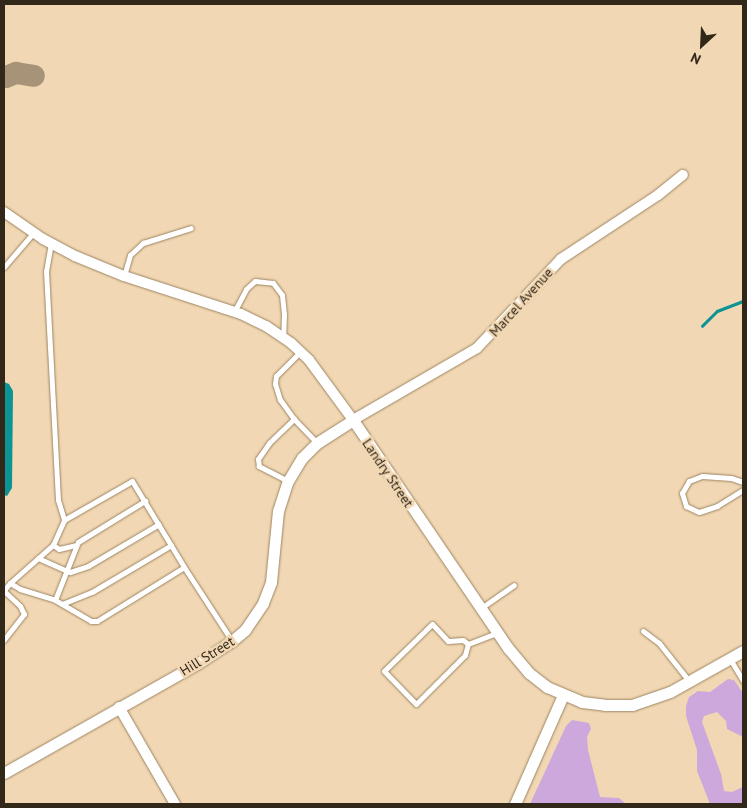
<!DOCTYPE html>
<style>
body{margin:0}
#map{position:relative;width:747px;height:808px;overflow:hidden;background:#f1d7b3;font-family:"PT Sans",sans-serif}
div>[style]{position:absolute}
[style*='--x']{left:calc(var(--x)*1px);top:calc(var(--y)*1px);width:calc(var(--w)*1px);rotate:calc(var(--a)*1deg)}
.green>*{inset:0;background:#cca8dc}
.water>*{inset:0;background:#0c9495}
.stream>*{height:2.5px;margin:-1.25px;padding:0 1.25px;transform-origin:1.25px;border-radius:1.25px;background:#0c9495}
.taxiway>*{height:22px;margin:-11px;padding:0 11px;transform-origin:11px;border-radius:11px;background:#a79378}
.roads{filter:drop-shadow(0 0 1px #9d8563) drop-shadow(0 0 1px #9d8563)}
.service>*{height:5px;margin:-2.5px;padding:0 2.5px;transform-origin:2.5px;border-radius:2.5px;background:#fff}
.minor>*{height:10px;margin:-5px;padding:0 5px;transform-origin:5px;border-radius:5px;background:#fff}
.tertiary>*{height:11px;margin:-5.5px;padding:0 5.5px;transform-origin:5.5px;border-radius:5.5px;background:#fff}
span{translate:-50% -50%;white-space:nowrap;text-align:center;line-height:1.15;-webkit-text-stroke:5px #f1d7b3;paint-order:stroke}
.street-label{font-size:14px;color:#32281a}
.frame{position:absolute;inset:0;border:5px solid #32281a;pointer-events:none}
.north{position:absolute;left:677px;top:20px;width:50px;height:50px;-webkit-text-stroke:4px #f1d7b3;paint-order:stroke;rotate:205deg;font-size:14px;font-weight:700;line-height:20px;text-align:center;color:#32281a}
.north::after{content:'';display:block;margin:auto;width:18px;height:22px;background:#32281a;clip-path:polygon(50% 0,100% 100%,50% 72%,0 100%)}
</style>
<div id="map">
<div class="green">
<i style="clip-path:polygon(728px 679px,734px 680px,743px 693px,743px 737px,727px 729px,726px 721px,717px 712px,704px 716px,702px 722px,721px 774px,724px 791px,732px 792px,743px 787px,743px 804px,710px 804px,697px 771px,697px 750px,686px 716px,686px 706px,689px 697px,698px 691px,710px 692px)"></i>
<i style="clip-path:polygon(572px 720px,589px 723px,591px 729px,587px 737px,588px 750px,600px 797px,619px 798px,626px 804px,530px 804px,566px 726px)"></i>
</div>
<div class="water">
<i style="clip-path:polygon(4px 382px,9px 384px,13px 391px,12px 488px,7px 496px,4px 495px)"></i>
</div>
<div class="stream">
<i style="--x:702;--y:326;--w:21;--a:-45"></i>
<i style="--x:717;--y:311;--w:28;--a:-21"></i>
</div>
<div class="taxiway">
<i style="--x:6;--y:77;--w:11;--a:-22"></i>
<i style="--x:16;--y:73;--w:18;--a:9"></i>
</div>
<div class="roads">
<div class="service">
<i style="--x:51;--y:243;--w:28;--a:100"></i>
<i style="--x:46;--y:271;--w:229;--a:87"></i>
<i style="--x:58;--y:500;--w:21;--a:73"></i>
<i style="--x:4;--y:267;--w:45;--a:-49.5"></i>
<i style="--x:124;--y:276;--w:22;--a:-74"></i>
<i style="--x:130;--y:255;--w:18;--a:-43"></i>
<i style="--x:143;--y:243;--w:50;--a:-17.4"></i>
<i style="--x:234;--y:312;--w:26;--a:-62"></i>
<i style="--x:246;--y:289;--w:12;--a:-42"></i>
<i style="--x:255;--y:281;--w:18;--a:6"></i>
<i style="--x:273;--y:283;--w:15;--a:53"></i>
<i style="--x:282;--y:295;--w:19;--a:84"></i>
<i style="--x:284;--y:314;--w:23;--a:92"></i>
<i style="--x:294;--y:419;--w:24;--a:-126"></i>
<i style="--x:280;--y:400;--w:17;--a:-107"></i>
<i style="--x:275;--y:384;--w:8;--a:-83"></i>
<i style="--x:276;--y:376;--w:34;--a:-45"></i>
<i style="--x:288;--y:481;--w:33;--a:-153"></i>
<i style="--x:259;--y:466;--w:7;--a:-98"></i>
<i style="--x:258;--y:459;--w:19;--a:-55"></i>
<i style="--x:269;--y:443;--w:35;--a:-44"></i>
<i style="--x:294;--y:419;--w:33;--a:46"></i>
<i style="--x:743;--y:482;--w:13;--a:-162"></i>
<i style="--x:731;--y:478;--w:29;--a:-176"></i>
<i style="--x:702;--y:476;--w:14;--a:159"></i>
<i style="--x:689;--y:481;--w:14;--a:120"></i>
<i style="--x:682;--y:493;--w:14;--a:73"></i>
<i style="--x:686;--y:506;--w:14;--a:25"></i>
<i style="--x:699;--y:512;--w:19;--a:-18"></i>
<i style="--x:717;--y:506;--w:31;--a:-32"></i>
<i style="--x:53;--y:545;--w:7;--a:34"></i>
<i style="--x:59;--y:549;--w:17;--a:-13"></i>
<i style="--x:38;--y:558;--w:35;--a:24"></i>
<i style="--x:70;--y:572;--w:19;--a:-18"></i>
<i style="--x:88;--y:566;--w:82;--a:-30.6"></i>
<i style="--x:10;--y:583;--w:57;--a:-41.5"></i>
<i style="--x:53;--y:545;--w:27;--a:-66"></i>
<i style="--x:64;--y:520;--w:78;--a:-29.8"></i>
<i style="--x:132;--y:481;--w:100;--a:58.8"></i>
<i style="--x:4;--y:590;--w:9;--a:-49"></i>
<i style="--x:10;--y:583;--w:12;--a:31"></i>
<i style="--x:20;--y:589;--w:37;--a:17"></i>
<i style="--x:55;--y:600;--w:42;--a:30.3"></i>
<i style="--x:91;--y:621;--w:6;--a:0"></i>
<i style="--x:97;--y:621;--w:102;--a:-31.8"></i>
<i style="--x:184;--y:567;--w:88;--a:57"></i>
<i style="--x:4;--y:591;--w:22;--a:43"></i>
<i style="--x:20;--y:606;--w:9;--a:63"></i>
<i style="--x:24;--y:614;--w:33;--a:128"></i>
<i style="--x:55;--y:600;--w:62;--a:-68.4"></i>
<i style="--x:78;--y:542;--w:79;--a:-31.5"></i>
<i style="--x:62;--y:604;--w:32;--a:-22"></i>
<i style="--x:92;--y:592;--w:92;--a:-30.7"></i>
<i style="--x:481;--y:608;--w:40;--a:-34.9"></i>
<i style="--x:643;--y:631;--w:20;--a:37"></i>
<i style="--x:659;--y:643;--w:48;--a:51.7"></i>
<i style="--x:468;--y:644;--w:6;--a:-141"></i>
<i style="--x:463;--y:640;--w:15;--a:176"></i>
<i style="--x:448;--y:641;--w:23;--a:-133"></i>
<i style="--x:432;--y:624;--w:67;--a:135.6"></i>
<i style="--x:384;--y:671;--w:46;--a:45.9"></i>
<i style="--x:416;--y:704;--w:69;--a:-45"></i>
<i style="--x:465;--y:655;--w:11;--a:-75"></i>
<i style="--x:468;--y:644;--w:31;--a:-21"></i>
<i style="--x:730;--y:659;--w:26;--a:59"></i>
</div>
<div class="minor">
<i style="--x:4;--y:212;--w:47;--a:34.7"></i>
<i style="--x:43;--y:239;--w:36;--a:28"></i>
<i style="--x:75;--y:256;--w:53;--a:22.2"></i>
<i style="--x:124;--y:276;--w:123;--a:18"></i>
<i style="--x:241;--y:314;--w:28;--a:26"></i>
<i style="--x:266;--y:326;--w:30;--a:34"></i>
<i style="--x:291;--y:343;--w:25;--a:43"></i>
<i style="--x:309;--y:360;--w:74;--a:53.7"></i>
<i style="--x:353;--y:420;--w:143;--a:-30.1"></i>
<i style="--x:477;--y:348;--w:122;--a:-46.7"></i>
<i style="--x:561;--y:259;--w:116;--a:-33.4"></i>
<i style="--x:658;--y:195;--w:32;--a:-39"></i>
<i style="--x:119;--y:707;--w:112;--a:60"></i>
</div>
<div class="tertiary">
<i style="--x:4;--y:773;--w:222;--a:-29.5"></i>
<i style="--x:197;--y:664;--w:42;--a:-33.3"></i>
<i style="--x:232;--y:641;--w:17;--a:-40"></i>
<i style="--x:245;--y:630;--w:32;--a:-56"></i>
<i style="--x:263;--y:603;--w:22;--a:-69"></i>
<i style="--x:271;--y:582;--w:71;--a:-84.4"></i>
<i style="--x:278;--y:511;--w:32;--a:-72"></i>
<i style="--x:288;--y:481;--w:27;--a:-59"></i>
<i style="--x:302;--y:458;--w:21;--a:-45"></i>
<i style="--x:317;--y:443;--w:43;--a:-32.6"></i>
<i style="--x:353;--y:420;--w:276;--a:55.8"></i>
<i style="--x:508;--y:648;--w:33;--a:50"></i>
<i style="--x:529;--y:673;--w:23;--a:38"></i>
<i style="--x:547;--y:687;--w:38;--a:23"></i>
<i style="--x:582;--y:702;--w:23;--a:7"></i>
<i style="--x:605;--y:705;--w:27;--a:0"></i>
<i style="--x:632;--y:705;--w:40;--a:-18.9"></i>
<i style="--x:670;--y:692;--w:84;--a:-29.3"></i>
<i style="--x:515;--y:804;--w:119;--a:-66.2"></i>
</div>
</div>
<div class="street-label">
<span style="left:521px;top:302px;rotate:-48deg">Marcel Avenue</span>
<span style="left:388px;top:473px;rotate:56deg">Landry Street</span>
<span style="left:207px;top:656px;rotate:-32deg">Hill Street</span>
</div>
<div class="frame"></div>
<div class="north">N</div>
</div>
